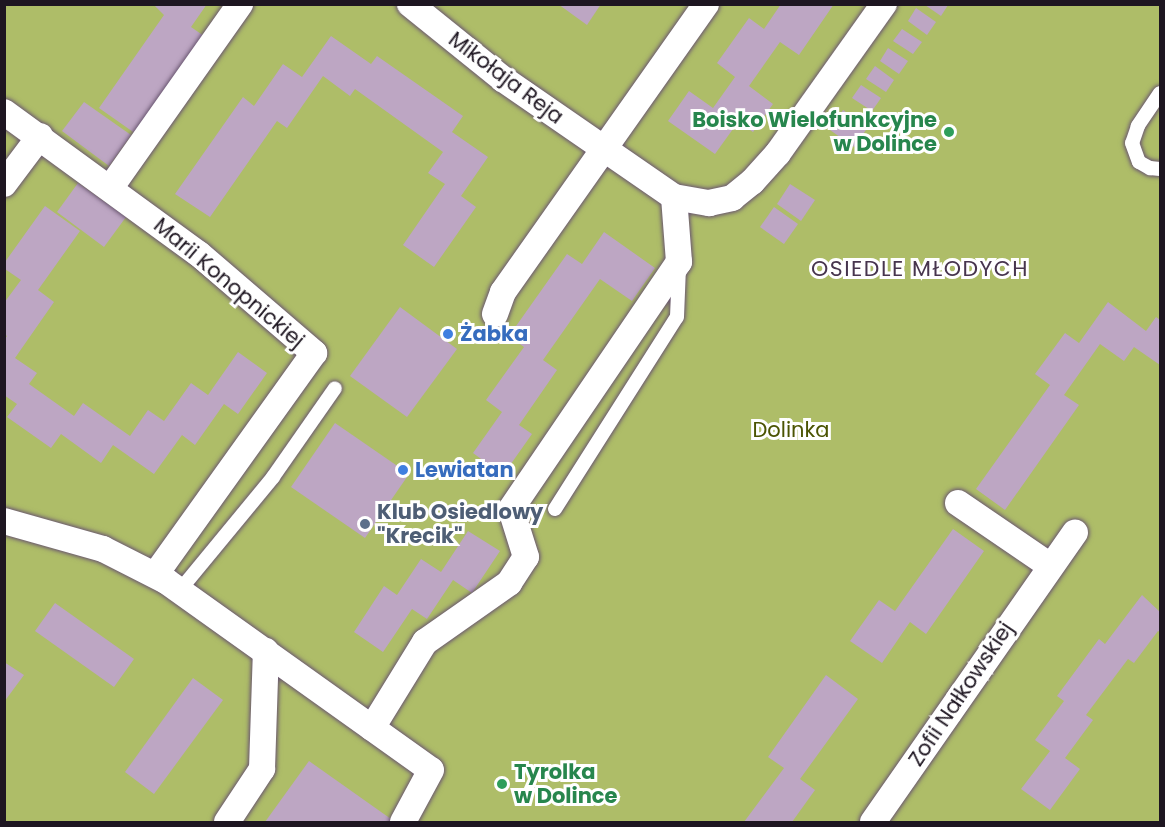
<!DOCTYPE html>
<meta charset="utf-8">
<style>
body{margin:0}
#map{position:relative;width:1165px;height:827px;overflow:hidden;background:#f3ddfc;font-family:Poppins,sans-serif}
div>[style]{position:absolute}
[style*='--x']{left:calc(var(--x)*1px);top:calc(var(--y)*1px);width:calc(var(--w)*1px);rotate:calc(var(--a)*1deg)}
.green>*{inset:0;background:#aebd68}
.building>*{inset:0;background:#bda6c3}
.roads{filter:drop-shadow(0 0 2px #695670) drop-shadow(0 0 2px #695670)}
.service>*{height:14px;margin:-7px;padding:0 7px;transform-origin:7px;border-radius:7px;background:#fff}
.minor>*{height:26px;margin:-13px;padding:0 13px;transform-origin:13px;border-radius:13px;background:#fff}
.dots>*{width:16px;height:16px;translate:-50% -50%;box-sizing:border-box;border:3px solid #fff;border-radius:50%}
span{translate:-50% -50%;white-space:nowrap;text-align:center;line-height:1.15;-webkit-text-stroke:6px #fff;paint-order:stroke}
.street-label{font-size:21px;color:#1e1621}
.leisure-label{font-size:21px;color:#27864d;font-weight:700}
.right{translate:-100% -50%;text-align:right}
.left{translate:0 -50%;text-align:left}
.shop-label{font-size:21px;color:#366cbe;font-weight:700}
.park-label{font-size:21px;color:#4b5403}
.service-label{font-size:21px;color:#4e5e75;font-weight:700}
.neighbourhood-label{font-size:22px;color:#47354e;letter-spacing:1.5px}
.frame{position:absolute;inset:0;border:6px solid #1e1621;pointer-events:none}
</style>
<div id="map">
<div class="green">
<i style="clip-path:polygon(5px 5px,1160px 5px,1160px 822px,5px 822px)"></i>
</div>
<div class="building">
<i style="clip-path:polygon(153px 4px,207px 4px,191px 27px,204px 36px,136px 134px,99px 108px,164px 15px)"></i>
<i style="clip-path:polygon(558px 4px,601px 4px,587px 25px)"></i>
<i style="clip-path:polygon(781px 4px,834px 4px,799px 55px,780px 42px,749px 86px,773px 104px,753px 132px,738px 122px,715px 154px,668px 121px,689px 91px,713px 108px,735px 77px,717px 63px,749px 18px,764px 29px)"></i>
<i style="clip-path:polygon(925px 5px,948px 5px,941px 16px)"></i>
<i style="clip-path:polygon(916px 8px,936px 22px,927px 35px,908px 21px)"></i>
<i style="clip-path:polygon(902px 29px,922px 42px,913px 54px,893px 41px)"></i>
<i style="clip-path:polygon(331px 36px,371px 64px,377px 56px,463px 116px,452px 132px,488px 157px,461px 196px,476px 207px,434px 267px,403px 245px,445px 184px,428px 173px,443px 152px,355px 89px,350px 96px,323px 76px,287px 128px,277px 121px,210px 217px,175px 194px,243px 97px,254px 106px,283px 64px,302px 77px)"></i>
<i style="clip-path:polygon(888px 48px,908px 61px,899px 74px,880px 61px)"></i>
<i style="clip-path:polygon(875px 66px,894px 80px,886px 92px,866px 79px)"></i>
<i style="clip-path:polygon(861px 85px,881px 98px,872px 111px,852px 98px)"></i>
<i style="clip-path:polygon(84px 102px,131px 135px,109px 166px,62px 131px)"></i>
<i style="clip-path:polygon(843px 110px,868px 127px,854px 147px,830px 130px)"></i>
<i style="clip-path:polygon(78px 183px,126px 217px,104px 247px,57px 212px)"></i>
<i style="clip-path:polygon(790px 184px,815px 200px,801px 221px,777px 204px)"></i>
<i style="clip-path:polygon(45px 206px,80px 231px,38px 290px,54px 302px,15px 358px,37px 373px,29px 384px,74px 416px,83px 403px,130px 436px,148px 410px,164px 421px,191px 383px,208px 395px,238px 352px,267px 373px,238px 414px,224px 404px,195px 445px,182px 435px,154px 474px,113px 445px,101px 463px,61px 434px,51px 448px,7px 417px,17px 404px,4px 395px,4px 340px,7px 336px,4px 334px,4px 303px,21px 280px,5px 269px,5px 262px)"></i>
<i style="clip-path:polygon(774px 207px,798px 224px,784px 244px,760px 227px)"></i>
<i style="clip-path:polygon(604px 232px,655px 268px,632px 301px,600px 279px,543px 360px,557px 370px,519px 425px,532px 434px,503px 475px,473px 453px,502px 412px,486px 400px,524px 347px,509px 336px,567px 254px,582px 264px)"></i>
<i style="clip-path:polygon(1108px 302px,1146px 331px,1156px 317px,1160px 320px,1160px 365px,1134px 347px,1124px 361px,1100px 344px,1064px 395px,1079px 405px,1005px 510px,976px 489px,1050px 385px,1035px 374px,1065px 333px,1079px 343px)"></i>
<i style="clip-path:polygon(400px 307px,457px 349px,407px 417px,350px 376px)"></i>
<i style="clip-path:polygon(335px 423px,409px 474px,365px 538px,291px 487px)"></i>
<i style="clip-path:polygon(953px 529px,984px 551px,926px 634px,910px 622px,882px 663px,850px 641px,879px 600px,895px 611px)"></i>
<i style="clip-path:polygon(468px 531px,500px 551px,472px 593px,453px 580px,427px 619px,412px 609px,383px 652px,354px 632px,384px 586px,397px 595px,421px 559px,441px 572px)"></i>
<i style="clip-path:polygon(1142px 595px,1160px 612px,1160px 632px,1158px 631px,1134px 663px,1128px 659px,1086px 715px,1093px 720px,1065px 758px,1080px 769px,1050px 810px,1021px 789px,1050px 751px,1035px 740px,1064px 701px,1057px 696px,1099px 639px,1105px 644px)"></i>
<i style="clip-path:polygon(55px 603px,134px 659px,114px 687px,35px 631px)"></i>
<i style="clip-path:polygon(4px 662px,24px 675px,4px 702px)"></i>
<i style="clip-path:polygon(826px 675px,858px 699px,800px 779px,815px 790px,792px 822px,744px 822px,784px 768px,768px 757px)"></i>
<i style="clip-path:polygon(193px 678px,223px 700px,154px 794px,125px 772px)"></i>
<i style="clip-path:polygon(309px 761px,391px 819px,389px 822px,265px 822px)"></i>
</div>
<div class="roads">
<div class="service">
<i style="--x:1160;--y:93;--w:40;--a:124"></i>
<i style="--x:1138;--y:126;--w:18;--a:109"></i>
<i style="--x:1132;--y:143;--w:20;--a:70"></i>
<i style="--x:1139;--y:162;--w:13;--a:29"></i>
<i style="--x:1150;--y:168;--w:10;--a:6"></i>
<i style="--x:555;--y:509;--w:227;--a:-57.6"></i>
<i style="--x:677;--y:317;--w:50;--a:-87.7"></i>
<i style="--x:180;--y:590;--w:146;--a:-50.5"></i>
<i style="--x:273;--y:477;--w:108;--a:-55.1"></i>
</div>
<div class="minor">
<i style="--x:410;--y:4;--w:119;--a:38.9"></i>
<i style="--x:503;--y:79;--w:208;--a:34.6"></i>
<i style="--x:674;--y:197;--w:36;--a:10"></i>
<i style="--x:709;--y:203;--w:24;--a:-12"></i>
<i style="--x:732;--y:198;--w:26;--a:-39"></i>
<i style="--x:752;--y:182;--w:39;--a:-48"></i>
<i style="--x:778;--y:153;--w:183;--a:-54.6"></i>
<i style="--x:4;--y:112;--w:241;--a:36.1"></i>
<i style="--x:199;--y:254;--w:152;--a:40.7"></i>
<i style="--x:314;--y:353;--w:273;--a:125.6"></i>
<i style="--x:4;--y:184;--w:60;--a:-53.1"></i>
<i style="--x:111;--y:187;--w:224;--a:-54.8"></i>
<i style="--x:495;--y:314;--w:23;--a:-70"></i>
<i style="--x:503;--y:292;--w:352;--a:-54.8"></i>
<i style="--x:958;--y:503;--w:110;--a:34.3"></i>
<i style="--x:4;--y:521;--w:103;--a:15.8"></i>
<i style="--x:103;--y:549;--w:71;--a:26.9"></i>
<i style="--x:166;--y:581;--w:325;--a:35.5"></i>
<i style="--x:431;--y:770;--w:59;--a:118.3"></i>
<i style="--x:372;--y:728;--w:101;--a:-58.4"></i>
<i style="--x:425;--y:642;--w:103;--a:-35.1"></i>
<i style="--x:509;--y:583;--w:31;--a:-57"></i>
<i style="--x:526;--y:557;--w:50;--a:-107.4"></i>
<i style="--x:511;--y:509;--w:299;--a:-55.8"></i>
<i style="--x:679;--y:262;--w:65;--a:-94.4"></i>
<i style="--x:227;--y:822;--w:64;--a:-56.6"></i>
<i style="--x:262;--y:769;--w:118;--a:-88.1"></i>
<i style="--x:873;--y:822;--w:353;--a:-55.1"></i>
</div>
</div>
<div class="dots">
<i style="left:949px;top:132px;background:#2e9e5b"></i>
<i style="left:448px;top:334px;background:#3f7fe0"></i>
<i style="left:403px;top:470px;background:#3f7fe0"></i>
<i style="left:365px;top:524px;background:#5c6f8a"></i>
<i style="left:502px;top:784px;background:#2e9e5b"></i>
</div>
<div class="street-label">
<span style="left:506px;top:78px;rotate:37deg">Mikołaja Reja</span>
<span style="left:229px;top:283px;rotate:40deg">Marii Konopnickiej</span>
<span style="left:961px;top:694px;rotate:-56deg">Zofii Nałkowskiej</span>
</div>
<div class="leisure-label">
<span class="right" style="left:937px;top:132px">Boisko Wielofunkcyjne<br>w Dolince</span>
<span class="left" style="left:514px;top:784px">Tyrolka<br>w Dolince</span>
</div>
<div class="shop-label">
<span class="left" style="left:460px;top:334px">Żabka</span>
<span class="left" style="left:415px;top:470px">Lewiatan</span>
</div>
<div class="park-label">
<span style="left:791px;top:430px">Dolinka</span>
</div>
<div class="service-label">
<span class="left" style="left:377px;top:524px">Klub Osiedlowy<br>"Krecik"</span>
</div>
<div class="neighbourhood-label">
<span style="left:920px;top:269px">OSIEDLE MŁODYCH</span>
</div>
<div class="frame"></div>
</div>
